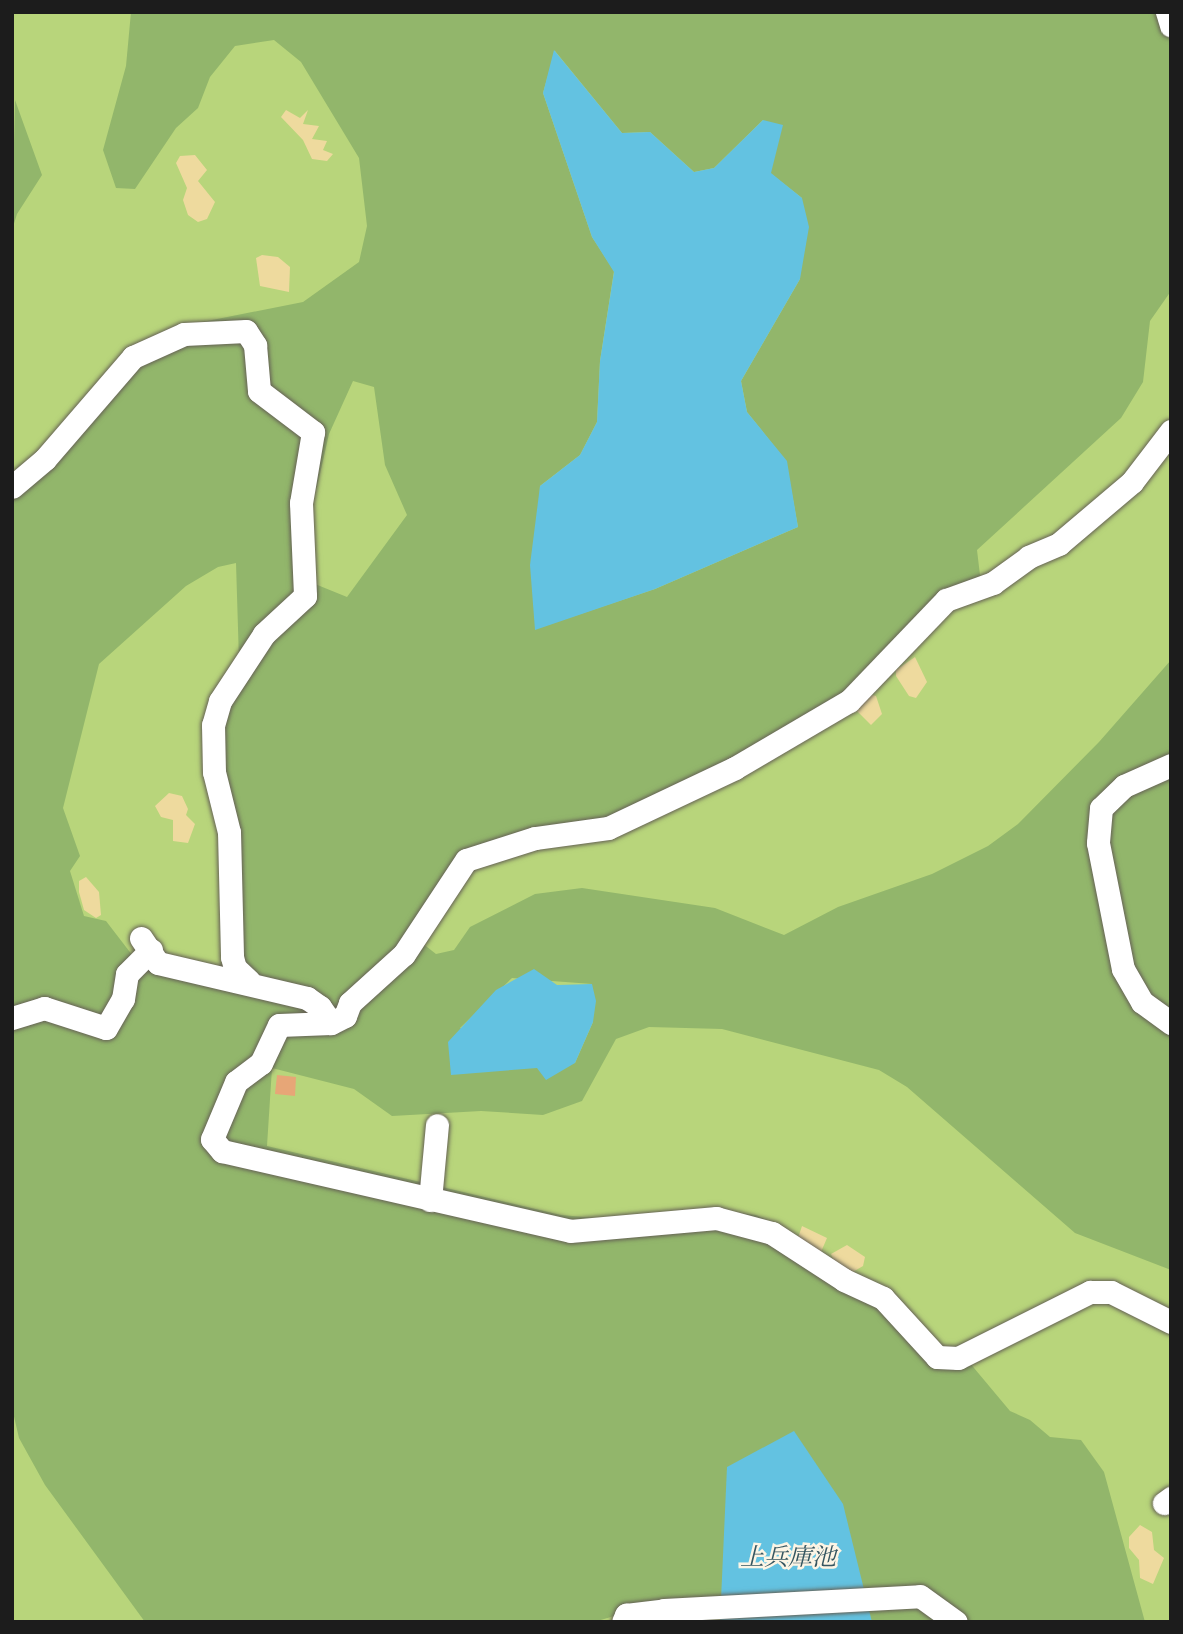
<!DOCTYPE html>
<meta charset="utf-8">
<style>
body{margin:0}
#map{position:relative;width:1183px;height:1634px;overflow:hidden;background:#ede2c0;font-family:"Gentium Book Plus","Noto Serif JP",serif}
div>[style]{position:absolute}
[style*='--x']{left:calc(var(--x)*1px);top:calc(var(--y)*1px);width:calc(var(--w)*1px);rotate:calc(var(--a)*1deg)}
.green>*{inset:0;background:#b8d57b}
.forest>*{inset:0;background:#92b66b}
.sand>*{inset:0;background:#eeda9e}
.water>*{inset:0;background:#63c2e1}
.building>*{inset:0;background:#e7a677}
.roads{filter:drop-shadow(0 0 2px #656155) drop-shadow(0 0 2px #656155)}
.minor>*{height:23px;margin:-11.5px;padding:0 11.5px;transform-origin:11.5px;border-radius:11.5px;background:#fff}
span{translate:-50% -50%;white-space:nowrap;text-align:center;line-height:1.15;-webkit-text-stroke:5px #fcf5e5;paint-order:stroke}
.water-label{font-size:24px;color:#355661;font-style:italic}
.frame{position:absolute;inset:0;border:14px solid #1c1c1c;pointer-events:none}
</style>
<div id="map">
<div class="green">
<i style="clip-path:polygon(12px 12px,1171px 12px,1171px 1622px,12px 1622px)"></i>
</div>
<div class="forest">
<i style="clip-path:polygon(evenodd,131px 12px,1171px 12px,1171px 291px,1150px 321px,1143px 382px,1121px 418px,977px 550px,982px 592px,963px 597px,851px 703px,676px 800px,470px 859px,422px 943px,436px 954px,454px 950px,470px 927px,535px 894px,582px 888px,715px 908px,784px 935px,838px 907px,932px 874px,988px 846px,1018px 824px,1099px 742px,1171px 660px,1171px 1270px,1075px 1233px,907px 1087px,879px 1070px,722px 1029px,649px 1027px,616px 1039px,582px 1101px,543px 1115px,481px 1111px,392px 1116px,354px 1089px,272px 1068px,267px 1146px,561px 1215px,619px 1220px,721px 1211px,756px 1215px,779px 1226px,931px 1345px,969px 1362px,1010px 1411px,1030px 1420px,1050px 1437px,1081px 1440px,1104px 1472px,1145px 1622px,872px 1622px,868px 1615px,619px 1622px,621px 1614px,594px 1622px,145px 1622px,45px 1485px,19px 1438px,12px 1408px,12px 479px,182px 326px,303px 302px,359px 262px,367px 226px,359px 158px,301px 62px,274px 40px,235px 46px,210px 77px,198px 108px,176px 128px,135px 189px,116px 188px,103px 150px,126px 66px,131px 12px,555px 51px,622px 133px,650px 132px,694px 172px,714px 168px,763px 120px,770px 173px,802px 198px,800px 279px,741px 381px,747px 412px,786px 461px,798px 527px,655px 589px,535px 629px,540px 486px,580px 455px,597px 422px,600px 361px,614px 271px,592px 237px,543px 93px,555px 51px,131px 12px,353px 381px,374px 387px,385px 465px,407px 515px,347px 597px,315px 584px,308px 506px,317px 487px,329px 434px,353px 381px,131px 12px,236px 563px,239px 661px,207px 772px,223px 833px,230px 969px,136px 960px,106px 921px,84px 916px,70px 871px,80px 856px,63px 808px,99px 664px,186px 586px,218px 567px,236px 563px,131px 12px,512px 978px,592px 984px,593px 1022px,575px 1063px,525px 1068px,460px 1028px,512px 978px)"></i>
<i style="clip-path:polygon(15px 100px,42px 175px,17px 214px,12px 230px)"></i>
</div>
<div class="sand">
<i style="clip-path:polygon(286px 110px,300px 118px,308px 110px,303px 124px,319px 126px,312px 139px,327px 141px,323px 150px,333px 154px,327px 161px,312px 159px,303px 140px,281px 117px)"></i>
<i style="clip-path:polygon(195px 155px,207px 170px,198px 181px,215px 202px,207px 219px,198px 222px,188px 215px,183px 200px,187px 188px,176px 163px,180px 156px)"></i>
<i style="clip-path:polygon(262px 255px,278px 257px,290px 267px,289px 292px,260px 286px,256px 258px)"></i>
<i style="clip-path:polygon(915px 657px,927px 682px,916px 698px,909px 696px,896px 676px,896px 670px)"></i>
<i style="clip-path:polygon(869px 694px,876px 696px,882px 714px,871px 725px,855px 709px)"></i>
<i style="clip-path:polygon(169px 793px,182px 796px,188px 809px,186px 815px,195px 824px,188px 843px,173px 841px,173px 820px,161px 817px,155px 806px)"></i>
<i style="clip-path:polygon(86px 877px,99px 892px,101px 915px,96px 918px,84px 910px,79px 892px,79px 881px)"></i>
<i style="clip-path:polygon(802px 1226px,827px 1238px,821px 1252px,798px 1238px)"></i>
<i style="clip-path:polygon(847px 1245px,865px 1257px,863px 1266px,851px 1273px,835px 1264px,831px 1254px)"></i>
<i style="clip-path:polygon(1140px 1525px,1152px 1532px,1154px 1550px,1164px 1558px,1153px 1584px,1140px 1578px,1139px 1560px,1129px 1548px,1129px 1537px)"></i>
</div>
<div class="water">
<i style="clip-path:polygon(554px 50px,622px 133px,650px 132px,694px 172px,714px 168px,763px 120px,783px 125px,771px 173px,802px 198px,809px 227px,800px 279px,741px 381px,747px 412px,787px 461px,798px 527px,655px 589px,535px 630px,530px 565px,540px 486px,580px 455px,597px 422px,600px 361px,614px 272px,592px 237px,543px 93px)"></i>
<i style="clip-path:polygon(534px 969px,557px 985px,592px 984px,596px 1001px,593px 1022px,575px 1063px,546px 1080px,537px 1068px,451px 1075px,448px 1042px,496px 990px)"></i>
<i style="clip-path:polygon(794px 1431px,843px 1504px,872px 1622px,720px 1622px,727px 1467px)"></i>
</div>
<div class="building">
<i style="clip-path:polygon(277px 1075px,296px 1077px,295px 1096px,275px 1094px)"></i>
</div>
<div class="roads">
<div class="minor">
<i style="--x:1167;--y:12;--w:14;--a:73"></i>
<i style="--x:1171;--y:431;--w:64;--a:127.4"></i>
<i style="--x:1132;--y:482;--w:96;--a:139.7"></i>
<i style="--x:1059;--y:544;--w:33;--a:157"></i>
<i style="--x:1029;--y:557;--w:44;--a:144.2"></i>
<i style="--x:993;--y:583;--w:50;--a:160.1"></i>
<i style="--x:946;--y:600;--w:140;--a:133.8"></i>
<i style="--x:849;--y:701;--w:132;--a:149.6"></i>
<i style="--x:735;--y:768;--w:140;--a:154.7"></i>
<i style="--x:608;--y:828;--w:74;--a:172.2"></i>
<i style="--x:535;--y:838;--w:72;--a:162.3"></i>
<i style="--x:466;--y:860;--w:113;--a:123.4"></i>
<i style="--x:404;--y:954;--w:73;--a:137.8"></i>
<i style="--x:350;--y:1003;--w:14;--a:111"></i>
<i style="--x:345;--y:1016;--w:16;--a:153"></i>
<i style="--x:331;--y:1023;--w:52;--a:177.8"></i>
<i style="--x:279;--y:1025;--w:42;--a:115.3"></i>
<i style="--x:261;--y:1063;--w:31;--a:143"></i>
<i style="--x:236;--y:1082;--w:62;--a:112.8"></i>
<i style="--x:212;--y:1139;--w:16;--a:50"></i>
<i style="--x:222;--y:1151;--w:357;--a:12.9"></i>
<i style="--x:570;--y:1231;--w:147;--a:-5.1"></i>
<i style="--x:716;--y:1218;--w:58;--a:15"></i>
<i style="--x:772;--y:1233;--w:86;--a:33.1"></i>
<i style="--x:844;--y:1280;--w:43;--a:24.8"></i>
<i style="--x:883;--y:1298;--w:80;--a:47.5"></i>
<i style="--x:937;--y:1357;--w:21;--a:3"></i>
<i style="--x:958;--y:1358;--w:148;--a:-26.6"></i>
<i style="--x:1090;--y:1292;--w:21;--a:0"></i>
<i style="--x:1111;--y:1292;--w:67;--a:26.6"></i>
<i style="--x:12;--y:487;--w:43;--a:-40.3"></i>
<i style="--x:45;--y:459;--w:135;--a:-49.2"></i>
<i style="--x:133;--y:357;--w:56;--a:-24.3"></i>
<i style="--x:184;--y:334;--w:62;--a:-2.8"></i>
<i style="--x:246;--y:331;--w:17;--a:57"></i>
<i style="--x:255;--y:345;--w:46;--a:85"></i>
<i style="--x:259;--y:391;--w:68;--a:37.2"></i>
<i style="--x:313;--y:432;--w:72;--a:99.6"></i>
<i style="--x:301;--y:503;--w:93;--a:87.5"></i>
<i style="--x:305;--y:596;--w:56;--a:137.2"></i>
<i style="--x:264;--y:634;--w:80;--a:123.3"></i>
<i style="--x:220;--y:701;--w:25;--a:106"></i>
<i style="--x:213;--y:725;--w:47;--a:88.8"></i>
<i style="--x:214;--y:772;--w:62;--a:76"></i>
<i style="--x:229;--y:832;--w:125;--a:88.6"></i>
<i style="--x:232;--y:957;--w:11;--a:75"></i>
<i style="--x:235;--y:968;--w:19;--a:43"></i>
<i style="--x:1171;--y:765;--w:51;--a:155.9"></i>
<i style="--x:1124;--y:786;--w:32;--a:136"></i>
<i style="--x:1101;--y:808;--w:35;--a:95"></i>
<i style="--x:1098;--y:843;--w:128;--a:78.8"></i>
<i style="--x:1123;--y:969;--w:38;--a:60"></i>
<i style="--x:1142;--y:1002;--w:36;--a:36"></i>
<i style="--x:141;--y:938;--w:30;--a:56"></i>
<i style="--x:158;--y:963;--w:153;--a:13.2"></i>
<i style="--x:307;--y:998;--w:16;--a:35"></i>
<i style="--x:320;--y:1007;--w:19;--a:55"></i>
<i style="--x:12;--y:1018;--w:34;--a:-17"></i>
<i style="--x:44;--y:1008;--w:65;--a:17.9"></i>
<i style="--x:106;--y:1028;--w:34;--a:-60"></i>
<i style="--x:123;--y:999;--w:25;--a:-81"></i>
<i style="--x:127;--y:974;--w:34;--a:-45"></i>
<i style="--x:430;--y:1200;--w:75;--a:-84.7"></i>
<i style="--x:1164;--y:1503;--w:9;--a:-36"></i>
<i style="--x:623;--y:1622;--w:8;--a:-67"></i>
<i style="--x:626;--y:1615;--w:38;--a:-7"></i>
<i style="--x:664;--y:1610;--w:256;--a:-3.1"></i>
<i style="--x:920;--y:1596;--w:44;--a:35.8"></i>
</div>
</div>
<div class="water-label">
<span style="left:788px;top:1557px">上兵庫池</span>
</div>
<div class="frame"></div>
</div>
